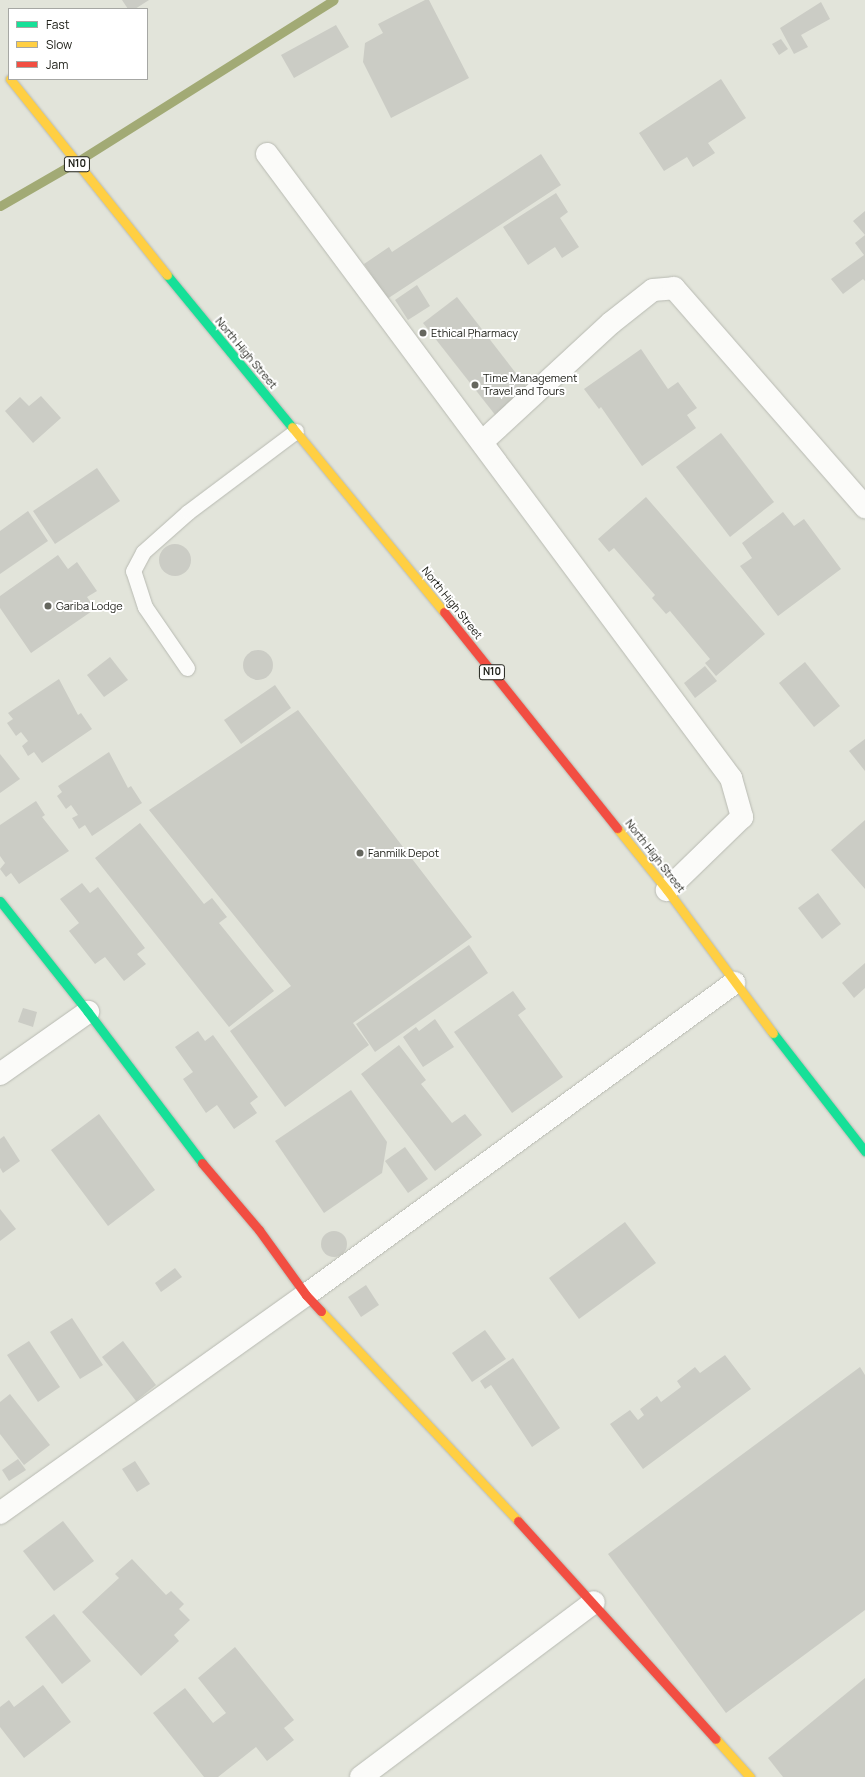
<!DOCTYPE html>
<style>
body{margin:0}
#map{position:relative;width:865px;height:1777px;overflow:hidden;background:#e2e4da;font-family:Manrope,sans-serif}
div>[style]{position:absolute}
[style*='--x']{left:calc(var(--x)*1px);top:calc(var(--y)*1px);width:calc(var(--w)*1px);rotate:calc(var(--a)*1deg)}
.stream>*{height:9px;margin:-4.5px;padding:0 4.5px;transform-origin:4.5px;border-radius:4.5px;background:#a2aa75}
.building>*{inset:0;background:#cbccc5}
.round{border-radius:50%}
.roads{filter:drop-shadow(0 0 1px #b8bab2) drop-shadow(0 0 1px #b8bab2)}
.lane>*{height:15px;margin:-7.5px;padding:0 7.5px;transform-origin:7.5px;border-radius:7.5px;background:#fbfbf9}
.street>*{height:22px;margin:-11px;padding:0 11px;transform-origin:11px;border-radius:11px;background:#fbfbf9}
.fast>*{height:9px;margin:-4.5px;padding:0 4.5px;transform-origin:4.5px;border-radius:4.5px;background:#16e098}
.slow>*{height:9px;margin:-4.5px;padding:0 4.5px;transform-origin:4.5px;border-radius:4.5px;background:#ffcf43}
.jam>*{height:9px;margin:-4.5px;padding:0 4.5px;transform-origin:4.5px;border-radius:4.5px;background:#f24e42}
.dots>*{width:11px;height:11px;translate:-50% -50%;box-sizing:border-box;border:2px solid #fff;border-radius:50%}
span{translate:-50% -50%;white-space:nowrap;text-align:center;line-height:1.15;-webkit-text-stroke:4px #fff;paint-order:stroke}
.shield-label span{padding:1px 3px;background:#fff;border:1px solid;border-radius:3px;-webkit-text-stroke-width:0}
.shield-label{font-size:10px;color:#21221b;font-weight:700}
.poi-label{font-size:11px;color:#21221b}
.left{translate:0 -50%;text-align:left}
.street-label{font-size:11px;color:#21221b}
.legend{position:absolute;left:8px;top:8px;width:140px;height:72px;box-sizing:border-box;background:#fff;border:1px solid #a6a7a4;margin:0;padding:5px 7px;list-style:none;font-size:12px;color:#21221b}
.legend li{display:flex;align-items:center;gap:8px;height:20px}
.legend b{width:20px;border:1px solid #a6a7a4}
</style>
<div id="map">
<div class="stream">
<i style="--x:0;--y:206;--w:90;--a:-30"></i>
<i style="--x:78;--y:161;--w:302;--a:-32.2"></i>
</div>
<div class="building">
<i style="clip-path:polygon(122px 0,149px 0,135px 9px,128px 9px)"></i>
<i style="clip-path:polygon(425px 0,429px 0,469px 78px,391px 118px,363px 62px,365px 43px,383px 33px,378px 24px)"></i>
<i style="clip-path:polygon(821px 2px,830px 19px,801px 35px,808px 47px,794px 54px,780px 28px)"></i>
<i style="clip-path:polygon(336px 25px,349px 47px,294px 78px,281px 55px)"></i>
<i style="clip-path:polygon(781px 39px,788px 49px,779px 55px,772px 44px)"></i>
<i style="clip-path:polygon(721px 79px,746px 118px,708px 143px,715px 153px,693px 167px,687px 157px,664px 171px,639px 133px)"></i>
<i style="clip-path:polygon(541px 154px,561px 185px,387px 299px,364px 264px,389px 247px,392px 252px)"></i>
<i style="clip-path:polygon(556px 193px,568px 212px,560px 218px,579px 247px,562px 258px,555px 247px,528px 265px,503px 227px)"></i>
<i style="clip-path:polygon(865px 211px,865px 281px,863px 279px,843px 294px,831px 279px,864px 255px,855px 243px,865px 235px,853px 221px)"></i>
<i style="clip-path:polygon(417px 285px,430px 306px,408px 320px,395px 300px)"></i>
<i style="clip-path:polygon(457px 297px,529px 390px,496px 416px,423px 323px)"></i>
<i style="clip-path:polygon(641px 349px,668px 389px,678px 382px,697px 408px,687px 415px,696px 428px,642px 466px,601px 407px,599px 409px,584px 389px)"></i>
<i style="clip-path:polygon(41px 396px,61px 418px,33px 443px,5px 411px,20px 397px,29px 406px)"></i>
<i style="clip-path:polygon(721px 433px,774px 502px,730px 537px,676px 467px)"></i>
<i style="clip-path:polygon(97px 468px,120px 501px,55px 544px,33px 511px)"></i>
<i style="clip-path:polygon(646px 497px,765px 634px,716px 676px,705px 663px,710px 659px,670px 611px,666px 614px,652px 598px,655px 595px,614px 548px,609px 552px,598px 539px)"></i>
<i style="clip-path:polygon(28px 511px,48px 541px,0 574px,0 531px)"></i>
<i style="clip-path:polygon(783px 512px,794px 526px,804px 519px,841px 569px,778px 616px,740px 566px,752px 558px,742px 543px)"></i>
<i class="round" style="left:159px;top:544px;width:32px;height:32px"></i>
<i style="clip-path:polygon(58px 555px,68px 569px,77px 562px,97px 591px,87px 597px,95px 609px,31px 653px,0 608px,0 596px)"></i>
<i class="round" style="left:243px;top:650px;width:30px;height:30px"></i>
<i style="clip-path:polygon(110px 657px,128px 680px,104px 697px,87px 675px)"></i>
<i style="clip-path:polygon(805px 662px,840px 706px,814px 727px,779px 683px)"></i>
<i style="clip-path:polygon(705px 666px,717px 681px,695px 698px,684px 683px)"></i>
<i style="clip-path:polygon(59px 679px,78px 715px,81px 713px,92px 729px,42px 763px,34px 752px,28px 756px,22px 746px,28px 741px,21px 732px,16px 736px,7px 723px,13px 719px,8px 713px)"></i>
<i style="clip-path:polygon(275px 685px,291px 708px,241px 744px,224px 720px)"></i>
<i style="clip-path:polygon(298px 710px,472px 937px,353px 1023px,369px 1045px,285px 1107px,230px 1031px,291px 986px,149px 810px)"></i>
<i style="clip-path:polygon(865px 739px,865px 771px,849px 751px)"></i>
<i style="clip-path:polygon(109px 752px,128px 788px,131px 786px,142px 803px,92px 836px,85px 825px,79px 829px,72px 818px,78px 815px,71px 805px,66px 809px,57px 796px,62px 792px,58px 786px)"></i>
<i style="clip-path:polygon(0 754px,20px 779px,0 793px)"></i>
<i style="clip-path:polygon(36px 801px,45px 815px,42px 817px,69px 851px,19px 884px,11px 873px,6px 877px,0 869px,5px 863px,0 856px,0 825px)"></i>
<i style="clip-path:polygon(865px 820px,865px 889px,831px 850px)"></i>
<i style="clip-path:polygon(140px 823px,204px 904px,212px 898px,227px 917px,219px 923px,274px 991px,229px 1027px,95px 858px)"></i>
<i style="clip-path:polygon(82px 883px,90px 893px,98px 887px,145px 948px,137px 954px,146px 964px,124px 981px,105px 957px,95px 964px,69px 931px,79px 923px,60px 899px)"></i>
<i style="clip-path:polygon(818px 893px,841px 924px,822px 939px,798px 908px)"></i>
<i style="clip-path:polygon(469px 945px,488px 973px,375px 1052px,356px 1024px)"></i>
<i style="clip-path:polygon(865px 963px,865px 988px,854px 998px,842px 983px)"></i>
<i style="clip-path:polygon(513px 991px,526px 1009px,518px 1015px,563px 1077px,512px 1113px,454px 1032px)"></i>
<i style="clip-path:polygon(23px 1008px,37px 1012px,33px 1027px,18px 1022px)"></i>
<i style="clip-path:polygon(435px 1019px,454px 1047px,423px 1067px,403px 1037px,416px 1027px,419px 1031px)"></i>
<i style="clip-path:polygon(198px 1031px,205px 1041px,213px 1035px,258px 1097px,250px 1103px,257px 1113px,234px 1129px,217px 1105px,206px 1113px,183px 1079px,193px 1072px,175px 1047px)"></i>
<i style="clip-path:polygon(399px 1045px,426px 1080px,421px 1084px,452px 1123px,465px 1114px,482px 1135px,435px 1171px,361px 1074px)"></i>
<i style="clip-path:polygon(351px 1090px,387px 1142px,382px 1173px,324px 1213px,275px 1141px)"></i>
<i style="clip-path:polygon(99px 1114px,155px 1190px,108px 1226px,51px 1150px)"></i>
<i style="clip-path:polygon(4px 1136px,20px 1161px,3px 1173px,0 1168px,0 1139px)"></i>
<i style="clip-path:polygon(405px 1147px,428px 1179px,408px 1193px,385px 1161px)"></i>
<i style="clip-path:polygon(0 1209px,16px 1229px,0 1241px)"></i>
<i style="clip-path:polygon(625px 1222px,656px 1263px,579px 1319px,549px 1278px)"></i>
<i class="round" style="left:321px;top:1231px;width:26px;height:26px"></i>
<i style="clip-path:polygon(175px 1268px,182px 1277px,161px 1292px,155px 1283px)"></i>
<i style="clip-path:polygon(366px 1285px,379px 1305px,361px 1317px,348px 1297px)"></i>
<i style="clip-path:polygon(72px 1318px,103px 1365px,80px 1379px,50px 1332px)"></i>
<i style="clip-path:polygon(485px 1330px,506px 1359px,472px 1382px,452px 1353px)"></i>
<i style="clip-path:polygon(29px 1341px,60px 1387px,38px 1402px,7px 1355px)"></i>
<i style="clip-path:polygon(123px 1341px,156px 1385px,136px 1401px,102px 1357px)"></i>
<i style="clip-path:polygon(725px 1355px,751px 1389px,643px 1469px,610px 1424px,630px 1410px,638px 1420px,644px 1415px,640px 1409px,657px 1396px,661px 1402px,681px 1387px,677px 1381px,695px 1367px,700px 1373px)"></i>
<i style="clip-path:polygon(513px 1358px,560px 1428px,532px 1447px,491px 1385px,485px 1389px,480px 1381px)"></i>
<i style="clip-path:polygon(860px 1367px,865px 1375px,865px 1610px,726px 1713px,608px 1554px)"></i>
<i style="clip-path:polygon(10px 1394px,50px 1445px,24px 1465px,0 1434px,0 1402px)"></i>
<i style="clip-path:polygon(18px 1459px,26px 1470px,9px 1481px,2px 1470px)"></i>
<i style="clip-path:polygon(135px 1461px,150px 1484px,137px 1492px,122px 1469px)"></i>
<i style="clip-path:polygon(63px 1521px,94px 1561px,54px 1591px,23px 1551px)"></i>
<i style="clip-path:polygon(132px 1559px,166px 1595px,171px 1591px,184px 1604px,179px 1609px,190px 1620px,174px 1635px,179px 1641px,141px 1676px,82px 1612px,119px 1578px,115px 1574px)"></i>
<i style="clip-path:polygon(54px 1614px,91px 1661px,62px 1684px,25px 1637px)"></i>
<i style="clip-path:polygon(235px 1647px,294px 1720px,284px 1728px,294px 1740px,267px 1761px,256px 1747px,218px 1777px,204px 1777px,153px 1713px,185px 1688px,213px 1723px,226px 1713px,198px 1678px)"></i>
<i style="clip-path:polygon(865px 1678px,865px 1777px,783px 1777px,768px 1758px)"></i>
<i style="clip-path:polygon(43px 1685px,71px 1722px,24px 1758px,0 1727px,0 1707px,9px 1700px,14px 1707px)"></i>
</div>
<div class="roads">
<div class="lane">
<i style="--x:187;--y:668;--w:74;--a:-124.5"></i>
<i style="--x:145;--y:607;--w:38;--a:-108"></i>
<i style="--x:133;--y:571;--w:21;--a:-62"></i>
<i style="--x:143;--y:552;--w:60;--a:-41.6"></i>
<i style="--x:188;--y:512;--w:135;--a:-36.9"></i>
</div>
<div class="street">
<i style="--x:267;--y:154;--w:778;--a:53.37"></i>
<i style="--x:731;--y:778;--w:41;--a:74.2"></i>
<i style="--x:742;--y:817;--w:105;--a:135.8"></i>
<i style="--x:482;--y:442;--w:176;--a:-42.7"></i>
<i style="--x:611;--y:323;--w:53;--a:-38.2"></i>
<i style="--x:653;--y:290;--w:21;--a:-5"></i>
<i style="--x:674;--y:288;--w:291;--a:48.9"></i>
<i style="--x:0;--y:1074;--w:108;--a:-35.2"></i>
<i style="--x:0;--y:1513;--w:376;--a:-35.5"></i>
<i style="--x:306;--y:1295;--w:530;--a:-36.09"></i>
<i style="--x:361;--y:1777;--w:291;--a:-36.9"></i>
</div>
<div class="fast">
<i style="--x:167;--y:275;--w:197;--a:50.6"></i>
<i style="--x:0;--y:901;--w:142;--a:51.6"></i>
<i style="--x:88;--y:1012;--w:189;--a:52.9"></i>
<i style="--x:773;--y:1033;--w:150;--a:52.1"></i>
</div>
<div class="slow">
<i style="--x:10;--y:79;--w:251;--a:51.3"></i>
<i style="--x:292;--y:427;--w:239;--a:50.6"></i>
<i style="--x:617;--y:828;--w:80;--a:51.1"></i>
<i style="--x:667;--y:890;--w:178;--a:53.5"></i>
<i style="--x:321;--y:1311;--w:288;--a:46.8"></i>
<i style="--x:716;--y:1739;--w:51;--a:48.2"></i>
</div>
<div class="jam">
<i style="--x:444;--y:612;--w:277;--a:51.3"></i>
<i style="--x:202;--y:1163;--w:88;--a:49.6"></i>
<i style="--x:259;--y:1230;--w:80;--a:54.1"></i>
<i style="--x:306;--y:1295;--w:22;--a:47"></i>
<i style="--x:518;--y:1521;--w:294;--a:47.8"></i>
</div>
</div>
<div class="dots">
<i style="left:423px;top:333px;background:#65665e"></i>
<i style="left:475px;top:385px;background:#65665e"></i>
<i style="left:48px;top:606px;background:#65665e"></i>
<i style="left:360px;top:853px;background:#65665e"></i>
</div>
<div class="shield-label">
<span style="left:77px;top:164px">N10</span>
<span style="left:492px;top:672px">N10</span>
</div>
<div class="poi-label">
<span class="left" style="left:431px;top:333px">Ethical Pharmacy</span>
<span class="left" style="left:483px;top:385px">Time Management<br>Travel and Tours</span>
<span class="left" style="left:56px;top:606px">Gariba Lodge</span>
<span class="left" style="left:368px;top:853px">Fanmilk Depot</span>
</div>
<div class="street-label">
<span style="left:246px;top:353px;rotate:50deg">North High Street</span>
<span style="left:452px;top:603px;rotate:51deg">North High Street</span>
<span style="left:655px;top:856px;rotate:52deg">North High Street</span>
</div>
<ul class="legend">
<li><b style="height:5px;background:#16e098"></b>Fast</li>
<li><b style="height:5px;background:#ffcf43"></b>Slow</li>
<li><b style="height:5px;background:#f24e42"></b>Jam</li>
</ul>
</div>
